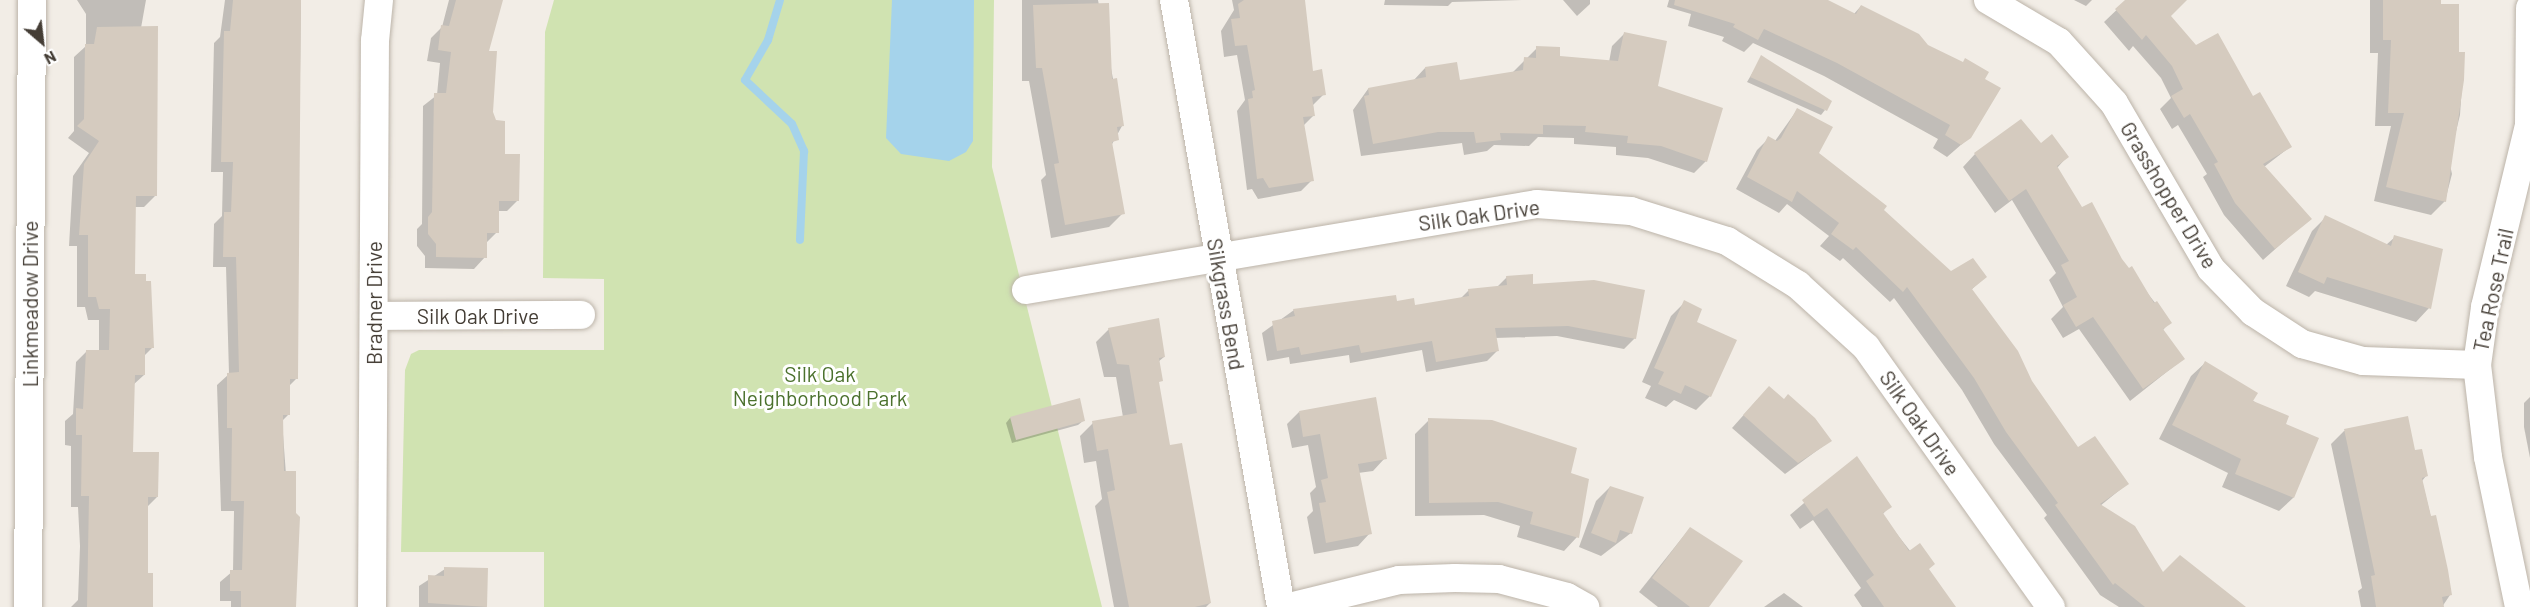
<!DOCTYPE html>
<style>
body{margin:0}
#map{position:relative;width:2530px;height:607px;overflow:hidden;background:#f2ede6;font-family:Barlow,sans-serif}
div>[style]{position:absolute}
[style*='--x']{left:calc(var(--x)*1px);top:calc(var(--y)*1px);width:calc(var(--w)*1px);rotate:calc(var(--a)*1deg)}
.green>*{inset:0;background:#d0e3b1}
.water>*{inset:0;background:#a5d3eb}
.shadow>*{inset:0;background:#0003}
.stream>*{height:8px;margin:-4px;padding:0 4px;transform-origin:4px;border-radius:4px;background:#a5d3eb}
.building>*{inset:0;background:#d5cbbf}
.roads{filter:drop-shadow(0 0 2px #bcb4a9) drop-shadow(0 0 2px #bcb4a9)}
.minor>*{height:28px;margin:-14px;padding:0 14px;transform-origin:14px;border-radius:14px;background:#fff}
span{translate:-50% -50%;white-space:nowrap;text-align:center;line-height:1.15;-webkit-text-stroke:6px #fff;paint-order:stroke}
.street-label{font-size:21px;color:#443d35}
.park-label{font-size:21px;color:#4b712d}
.north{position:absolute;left:12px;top:12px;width:60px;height:60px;-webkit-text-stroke:4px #fff;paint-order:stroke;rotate:152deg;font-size:16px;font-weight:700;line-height:24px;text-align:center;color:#443d35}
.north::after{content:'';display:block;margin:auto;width:21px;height:27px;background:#443d35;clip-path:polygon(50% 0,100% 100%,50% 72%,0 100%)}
</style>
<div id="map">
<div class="green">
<i style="clip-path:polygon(554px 0,994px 0,992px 167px,1102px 607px,544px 607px,544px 552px,401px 552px,405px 370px,411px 354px,419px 350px,604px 350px,604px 279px,543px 278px,545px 32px)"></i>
</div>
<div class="water">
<i style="clip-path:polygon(892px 0,974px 0,973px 141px,966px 152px,949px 161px,901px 154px,886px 138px)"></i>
</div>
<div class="shadow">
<i style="clip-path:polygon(77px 0,146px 0,141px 28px,155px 196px,144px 207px,135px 207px,133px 275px,152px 348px,144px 356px,144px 375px,133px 385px,131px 453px,157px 497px,147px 507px,146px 575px,151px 607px,71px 607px,78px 600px,80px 546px,78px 507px,71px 507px,71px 446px,65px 445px,65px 421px,73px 414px,76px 362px,87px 351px,99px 351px,99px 320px,88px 320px,85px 307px,77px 307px,77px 246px,69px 246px,73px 176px,89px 153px,68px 138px,74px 131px,74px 57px,86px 46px,86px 14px)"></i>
<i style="clip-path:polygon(225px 0,301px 0,296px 379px,289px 386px,288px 415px,282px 421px,296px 607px,231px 607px,231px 601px,220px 601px,220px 582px,233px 571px,234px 511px,221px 511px,217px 385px,229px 374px,226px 267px,213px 267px,214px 224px,222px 216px,223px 172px,211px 172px,214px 43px,220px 37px)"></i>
<i style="clip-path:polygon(449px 0,501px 0,487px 52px,491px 112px,518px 200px,507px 211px,497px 211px,497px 232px,485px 244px,485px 257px,474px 269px,425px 268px,425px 256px,417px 246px,417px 229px,422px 224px,423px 106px,437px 95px,440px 63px,427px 61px,431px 38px,442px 27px)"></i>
<i style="clip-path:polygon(1022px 0,1098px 0,1122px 126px,1111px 146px,1123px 213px,1109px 227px,1051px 238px,1041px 180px,1046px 175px,1029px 81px,1022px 81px)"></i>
<i style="clip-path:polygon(1232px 0,1303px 0,1312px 72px,1324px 94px,1313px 105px,1314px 115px,1303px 126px,1312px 180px,1301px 191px,1258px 199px,1252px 189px,1247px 190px,1237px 111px,1245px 100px,1237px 55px,1224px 57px,1221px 31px,1234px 10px)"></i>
<i style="clip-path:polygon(1385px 0,1522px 0,1452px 2px,1448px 6px,1384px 5px)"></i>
<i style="clip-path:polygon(1563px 0,1590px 0,1590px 4px,1577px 16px)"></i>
<i style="clip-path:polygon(1669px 0,1824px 0,1853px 15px,1861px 6px,1983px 79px,1970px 137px,1947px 157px,1933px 148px,1938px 139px,1824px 76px,1753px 43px,1744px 52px,1722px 41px,1724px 37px,1688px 26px,1691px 14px,1667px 7px)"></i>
<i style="clip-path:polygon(2074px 0,2092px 0,2086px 6px)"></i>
<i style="clip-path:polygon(2127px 0,2166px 0,2169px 16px,2196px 47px,2252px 98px,2290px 147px,2264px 167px,2309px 219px,2263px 260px,2224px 215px,2203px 177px,2207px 174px,2178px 125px,2172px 129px,2160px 109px,2171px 98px,2161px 78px,2133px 46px,2129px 51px,2104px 22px)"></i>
<i style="clip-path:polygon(2370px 0,2439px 0,2457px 53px,2464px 54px,2460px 115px,2449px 160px,2452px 174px,2445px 201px,2431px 215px,2374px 201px,2391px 126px,2375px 126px,2378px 53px,2370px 53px)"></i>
<i style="clip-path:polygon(1624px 34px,1706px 161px,1694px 173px,1648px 158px,1616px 155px,1616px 147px,1574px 144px,1574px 138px,1538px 137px,1529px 146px,1494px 145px,1487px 151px,1464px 155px,1462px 143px,1361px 156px,1353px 110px,1368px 89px,1413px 81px,1425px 68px,1459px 81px,1512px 73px,1537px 48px,1558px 58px,1609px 62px,1612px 46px)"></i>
<i style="clip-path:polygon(1762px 57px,1825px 110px,1821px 115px,1747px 82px)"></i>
<i style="clip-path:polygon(1797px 110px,1817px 154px,1950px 273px,1985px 277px,1971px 290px,2031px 382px,2078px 449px,2127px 484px,2100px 506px,2163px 574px,2243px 607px,2119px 607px,2100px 595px,2044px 518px,2047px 515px,1994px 444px,1962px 390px,1894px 298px,1890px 302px,1843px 258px,1840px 261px,1820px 246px,1829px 236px,1787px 204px,1779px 213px,1736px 189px,1757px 150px,1769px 138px,1775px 141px)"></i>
<i style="clip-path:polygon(2040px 145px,2067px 157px,2057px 168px,2082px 209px,2170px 322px,2163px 330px,2183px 359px,2130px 401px,2079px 329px,2063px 338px,2051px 319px,2063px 307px,2049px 280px,2056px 273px,2012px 200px,1995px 213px,1963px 167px,1975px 154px)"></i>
<i style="clip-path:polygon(2326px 217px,2386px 245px,2395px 237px,2429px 308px,2416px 322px,2315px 291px,2309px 297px,2286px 286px,2312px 231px)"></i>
<i style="clip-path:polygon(1507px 277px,1635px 338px,1624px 349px,1557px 336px,1495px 338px,1498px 350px,1487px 361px,1426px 372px,1422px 350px,1350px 363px,1349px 355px,1290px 364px,1289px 357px,1267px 361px,1262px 333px,1294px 310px,1396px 302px,1414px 307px,1460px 299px,1469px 290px,1496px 288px)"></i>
<i style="clip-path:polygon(1685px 302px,1695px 323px,1710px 396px,1696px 410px,1674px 400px,1666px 407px,1645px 398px,1651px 386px,1642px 382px,1671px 316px)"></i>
<i style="clip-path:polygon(1109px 329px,1164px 357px,1158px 362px,1158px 383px,1169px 447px,1210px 603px,1206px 607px,1114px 607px,1095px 506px,1102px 499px,1096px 461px,1084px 463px,1080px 436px,1093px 423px,1123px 417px,1116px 377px,1104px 377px,1096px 342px)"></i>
<i style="clip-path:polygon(2205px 363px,2284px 425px,2317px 439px,2293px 498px,2279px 511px,2222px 487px,2228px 473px,2159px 439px,2191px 376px)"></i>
<i style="clip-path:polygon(2530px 397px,2530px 458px,2524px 427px,2524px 403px)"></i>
<i style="clip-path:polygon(1079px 400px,1083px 421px,1078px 425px,1012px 443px,1006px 423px,1010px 418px)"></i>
<i style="clip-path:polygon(1757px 400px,1784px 401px,1830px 441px,1785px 474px,1732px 428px)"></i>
<i style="clip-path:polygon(1299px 412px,1385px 458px,1373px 471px,1358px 473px,1370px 533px,1358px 546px,1314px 554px,1307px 517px,1313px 511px,1310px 493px,1316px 487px,1308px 445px,1292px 448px,1287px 424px)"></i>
<i style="clip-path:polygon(2406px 418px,2414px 452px,2426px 476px,2422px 481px,2450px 595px,2442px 607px,2361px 607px,2358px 591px,2362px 588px,2331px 444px,2344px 431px)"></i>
<i style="clip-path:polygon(1429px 420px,1569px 474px,1577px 537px,1564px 551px,1517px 537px,1520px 526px,1484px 515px,1415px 516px,1415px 434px)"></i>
<i style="clip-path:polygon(1857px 458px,1890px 506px,1882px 515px,1954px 607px,1862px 607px,1854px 595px,1861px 588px,1813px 520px,1800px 529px,1790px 515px)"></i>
<i style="clip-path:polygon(1610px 487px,1631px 533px,1601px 556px,1579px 547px,1596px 501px)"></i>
<i style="clip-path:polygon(1690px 528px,1707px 607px,1658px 607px,1639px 592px)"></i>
<i style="clip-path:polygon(445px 569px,486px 569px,486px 607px,419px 607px,419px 586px)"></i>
<i style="clip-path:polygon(1784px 593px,1803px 607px,1764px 607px)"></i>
</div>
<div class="stream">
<i style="--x:780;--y:0;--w:42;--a:106.7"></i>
<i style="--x:768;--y:40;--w:46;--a:119.9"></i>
<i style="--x:745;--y:80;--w:64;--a:43.1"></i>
<i style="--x:792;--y:124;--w:30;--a:66"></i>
<i style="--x:804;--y:151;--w:89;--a:92.6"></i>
</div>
<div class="building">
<i style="clip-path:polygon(233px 0,301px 0,298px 379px,290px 379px,290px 415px,283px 415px,284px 471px,296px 471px,296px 513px,300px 517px,296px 607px,241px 607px,241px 591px,230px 591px,230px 570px,242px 570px,244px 501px,231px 501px,232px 428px,227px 428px,227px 373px,239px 372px,236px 257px,223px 257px,224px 212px,231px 212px,233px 162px,221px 162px,224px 31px,230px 31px)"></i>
<i style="clip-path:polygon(456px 0,503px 0,489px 51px,497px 51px,493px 112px,496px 120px,505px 121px,505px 154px,520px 154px,519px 201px,499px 201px,499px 233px,487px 233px,487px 258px,436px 257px,436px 244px,428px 234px,428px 217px,432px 212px,434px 93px,446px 93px,451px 52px,438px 50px,441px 25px,449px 26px)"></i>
<i style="clip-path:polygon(1244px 0,1305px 0,1313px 71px,1322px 69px,1326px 95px,1312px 97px,1315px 116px,1303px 117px,1314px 181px,1269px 188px,1263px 178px,1257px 179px,1248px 99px,1253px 98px,1252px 91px,1255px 90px,1247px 45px,1235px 46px,1231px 19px,1240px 18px,1238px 4px)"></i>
<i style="clip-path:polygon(1675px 0,1828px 0,1856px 14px,1861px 5px,1919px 34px,1928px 45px,1963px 62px,1965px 58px,1989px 72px,1985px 79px,2001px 88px,1971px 138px,1961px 145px,1945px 135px,1950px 125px,1837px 63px,1764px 29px,1758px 40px,1733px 27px,1735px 24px,1674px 5px)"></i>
<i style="clip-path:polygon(2125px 0,2187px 0,2171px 16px,2196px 45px,2218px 33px,2253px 96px,2260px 92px,2292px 147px,2263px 164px,2312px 219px,2275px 249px,2235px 203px,2214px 164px,2218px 162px,2190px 114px,2184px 118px,2171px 96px,2183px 89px,2172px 66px,2146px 35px,2142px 40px,2115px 9px)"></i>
<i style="clip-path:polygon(2383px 0,2441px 0,2441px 4px,2459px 4px,2459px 52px,2465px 52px,2464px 80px,2446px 202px,2386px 187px,2404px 113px,2388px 113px,2391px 40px,2383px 40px)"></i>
<i style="clip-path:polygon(1109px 3px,1112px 79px,1117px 78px,1124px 126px,1117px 127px,1119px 140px,1112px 142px,1125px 214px,1065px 225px,1054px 164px,1059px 163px,1042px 68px,1036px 68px,1033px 5px)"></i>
<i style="clip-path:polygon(158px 26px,157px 196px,136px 196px,135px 274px,146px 274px,146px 281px,151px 281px,154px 348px,145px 348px,145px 375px,135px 375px,133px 452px,159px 452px,158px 497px,148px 497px,148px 573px,153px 573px,153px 607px,87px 607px,89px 496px,81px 496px,82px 435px,76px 435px,76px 408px,83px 409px,86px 350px,109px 350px,110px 309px,99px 309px,96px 297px,88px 297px,88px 235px,79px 235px,84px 164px,99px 141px,77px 126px,84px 119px,85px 44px,94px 44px,97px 27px)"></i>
<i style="clip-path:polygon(1624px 32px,1667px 41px,1658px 86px,1723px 108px,1707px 162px,1661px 146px,1627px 143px,1628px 136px,1585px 132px,1586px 126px,1543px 125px,1543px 134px,1500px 133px,1501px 140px,1476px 143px,1474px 132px,1438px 132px,1373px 144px,1364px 96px,1369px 95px,1368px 88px,1426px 77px,1425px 67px,1457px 62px,1460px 80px,1523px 70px,1524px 57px,1536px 58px,1536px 46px,1560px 47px,1560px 56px,1618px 61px)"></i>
<i style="clip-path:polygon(1761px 55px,1832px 101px,1827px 111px,1750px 77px)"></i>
<i style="clip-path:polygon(1797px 108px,1833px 127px,1819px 153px,1887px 206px,1884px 210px,1951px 271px,1973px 258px,1987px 277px,1972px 289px,2018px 351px,2032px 381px,2078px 447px,2095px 436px,2129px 484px,2100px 504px,2135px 526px,2163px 572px,2180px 555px,2246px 607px,2145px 607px,2115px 583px,2113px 585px,2055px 505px,2058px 503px,2006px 432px,1974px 378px,1907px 287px,1903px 292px,1856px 247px,1853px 250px,1831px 234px,1839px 223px,1797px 191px,1792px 202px,1747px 177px,1768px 136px,1777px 141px,1781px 138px)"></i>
<i style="clip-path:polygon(2021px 119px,2041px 143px,2052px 134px,2069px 157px,2057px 166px,2082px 207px,2092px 202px,2122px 259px,2129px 268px,2132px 266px,2154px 303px,2157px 301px,2172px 323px,2163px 329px,2185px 359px,2143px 389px,2093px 317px,2076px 327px,2063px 305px,2077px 297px,2061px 265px,2069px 261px,2026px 189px,2009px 201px,1974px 153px)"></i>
<i style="clip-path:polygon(2325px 215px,2391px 246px,2394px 235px,2443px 249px,2431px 309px,2327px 277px,2324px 284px,2298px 272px)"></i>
<i style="clip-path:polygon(1533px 274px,1533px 284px,1594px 280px,1645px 290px,1636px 339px,1568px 326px,1495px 328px,1499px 351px,1436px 362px,1432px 341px,1361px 353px,1359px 345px,1301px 355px,1299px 347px,1277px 351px,1272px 321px,1295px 316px,1293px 309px,1396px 295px,1397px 301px,1414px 298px,1415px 305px,1469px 296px,1468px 289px,1507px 285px,1506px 276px)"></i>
<i style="clip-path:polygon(1684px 300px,1702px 309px,1697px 322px,1737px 340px,1711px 397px,1685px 385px,1681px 394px,1658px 384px,1664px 372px,1654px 368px)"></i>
<i style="clip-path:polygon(1159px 318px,1165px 357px,1159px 358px,1163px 381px,1159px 382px,1170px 445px,1182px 443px,1211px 603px,1195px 607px,1129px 607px,1107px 492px,1115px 490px,1108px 449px,1097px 451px,1092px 421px,1137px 413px,1129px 365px,1117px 364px,1108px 328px)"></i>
<i style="clip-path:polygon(2205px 361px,2258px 393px,2253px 401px,2289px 416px,2286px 424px,2319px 438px,2294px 498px,2235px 474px,2241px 459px,2172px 425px)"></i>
<i style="clip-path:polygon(1769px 386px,1784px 399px,1788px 394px,1815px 418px,1832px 441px,1798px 463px,1769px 438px,1743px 415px)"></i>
<i style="clip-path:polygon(1376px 397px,1387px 459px,1358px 464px,1372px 534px,1326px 543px,1319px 503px,1326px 502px,1321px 480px,1328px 478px,1320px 434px,1303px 437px,1299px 411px)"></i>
<i style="clip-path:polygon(1080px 398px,1085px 421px,1016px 440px,1010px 417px)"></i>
<i style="clip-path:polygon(2408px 416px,2415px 450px,2422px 449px,2428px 476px,2422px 478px,2431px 516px,2436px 515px,2448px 570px,2452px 595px,2442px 597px,2444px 607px,2376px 607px,2371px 576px,2375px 575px,2344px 429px)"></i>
<i style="clip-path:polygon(1428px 418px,1492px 420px,1577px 448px,1571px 473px,1589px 479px,1579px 538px,1530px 524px,1533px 512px,1498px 502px,1429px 503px)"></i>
<i style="clip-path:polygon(1857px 456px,1892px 507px,1883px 513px,1909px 551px,1920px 543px,1935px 564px,1929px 569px,1956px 607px,1884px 607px,1866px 581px,1874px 575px,1827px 508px,1814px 517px,1802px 500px)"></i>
<i style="clip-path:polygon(1610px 486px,1644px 497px,1632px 534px,1620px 530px,1616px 543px,1591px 533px)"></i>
<i style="clip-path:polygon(1690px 527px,1743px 561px,1709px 607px,1690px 607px,1652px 578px)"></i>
<i style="clip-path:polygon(444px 567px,488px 568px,487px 607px,428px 603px,428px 575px,444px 576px)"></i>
</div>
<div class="roads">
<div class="minor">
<i style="--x:1174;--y:0;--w:616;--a:80"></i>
<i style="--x:1988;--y:0;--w:82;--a:30.6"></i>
<i style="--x:2059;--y:42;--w:82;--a:48"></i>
<i style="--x:2114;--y:103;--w:192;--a:59.7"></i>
<i style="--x:2211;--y:269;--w:60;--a:45.7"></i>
<i style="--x:2253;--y:312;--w:59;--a:33.1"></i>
<i style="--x:2302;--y:344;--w:63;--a:15.6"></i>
<i style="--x:2363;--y:361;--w:114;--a:2"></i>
<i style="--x:1026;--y:290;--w:518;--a:-9.55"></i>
<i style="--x:1537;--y:204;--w:94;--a:4.3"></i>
<i style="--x:1631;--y:211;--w:101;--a:17.4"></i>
<i style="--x:1727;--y:241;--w:84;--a:31.8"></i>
<i style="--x:1798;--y:285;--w:92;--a:42.4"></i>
<i style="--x:1866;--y:347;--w:319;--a:54.6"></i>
<i style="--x:374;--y:316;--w:207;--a:-0.3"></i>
<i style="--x:28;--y:607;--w:607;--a:-89.62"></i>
<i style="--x:372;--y:607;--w:566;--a:-89.7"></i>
<i style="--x:375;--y:41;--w:41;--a:-84.4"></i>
<i style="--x:1289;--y:607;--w:113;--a:-13.8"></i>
<i style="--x:1399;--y:580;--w:56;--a:-2"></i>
<i style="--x:1455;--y:578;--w:44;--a:1.3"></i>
<i style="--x:1499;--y:579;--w:70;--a:14.8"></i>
<i style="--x:1567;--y:597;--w:21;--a:29"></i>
<i style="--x:2519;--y:607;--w:153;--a:-101.7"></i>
<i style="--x:2488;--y:457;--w:93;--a:-96.8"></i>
<i style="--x:2477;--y:365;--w:59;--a:-82.1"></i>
<i style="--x:2485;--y:307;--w:187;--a:-76.4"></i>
<i style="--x:2529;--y:125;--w:117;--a:-89.5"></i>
</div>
</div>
<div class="street-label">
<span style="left:2169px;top:195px;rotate:59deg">Grasshopper Drive</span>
<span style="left:1479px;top:215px;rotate:-8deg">Silk Oak Drive</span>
<span style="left:2493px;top:290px;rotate:-78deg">Tea Rose Trail</span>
<span style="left:374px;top:303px;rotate:-90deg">Bradner Drive</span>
<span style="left:30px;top:304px;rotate:-90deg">Linkmeadow Drive</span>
<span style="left:1226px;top:304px;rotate:80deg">Silkgrass Bend</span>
<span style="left:478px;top:316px">Silk Oak Drive</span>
<span style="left:1920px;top:423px;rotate:55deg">Silk Oak Drive</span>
</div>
<div class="park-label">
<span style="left:820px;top:386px">Silk Oak<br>Neighborhood Park</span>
</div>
<div class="north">N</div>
</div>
